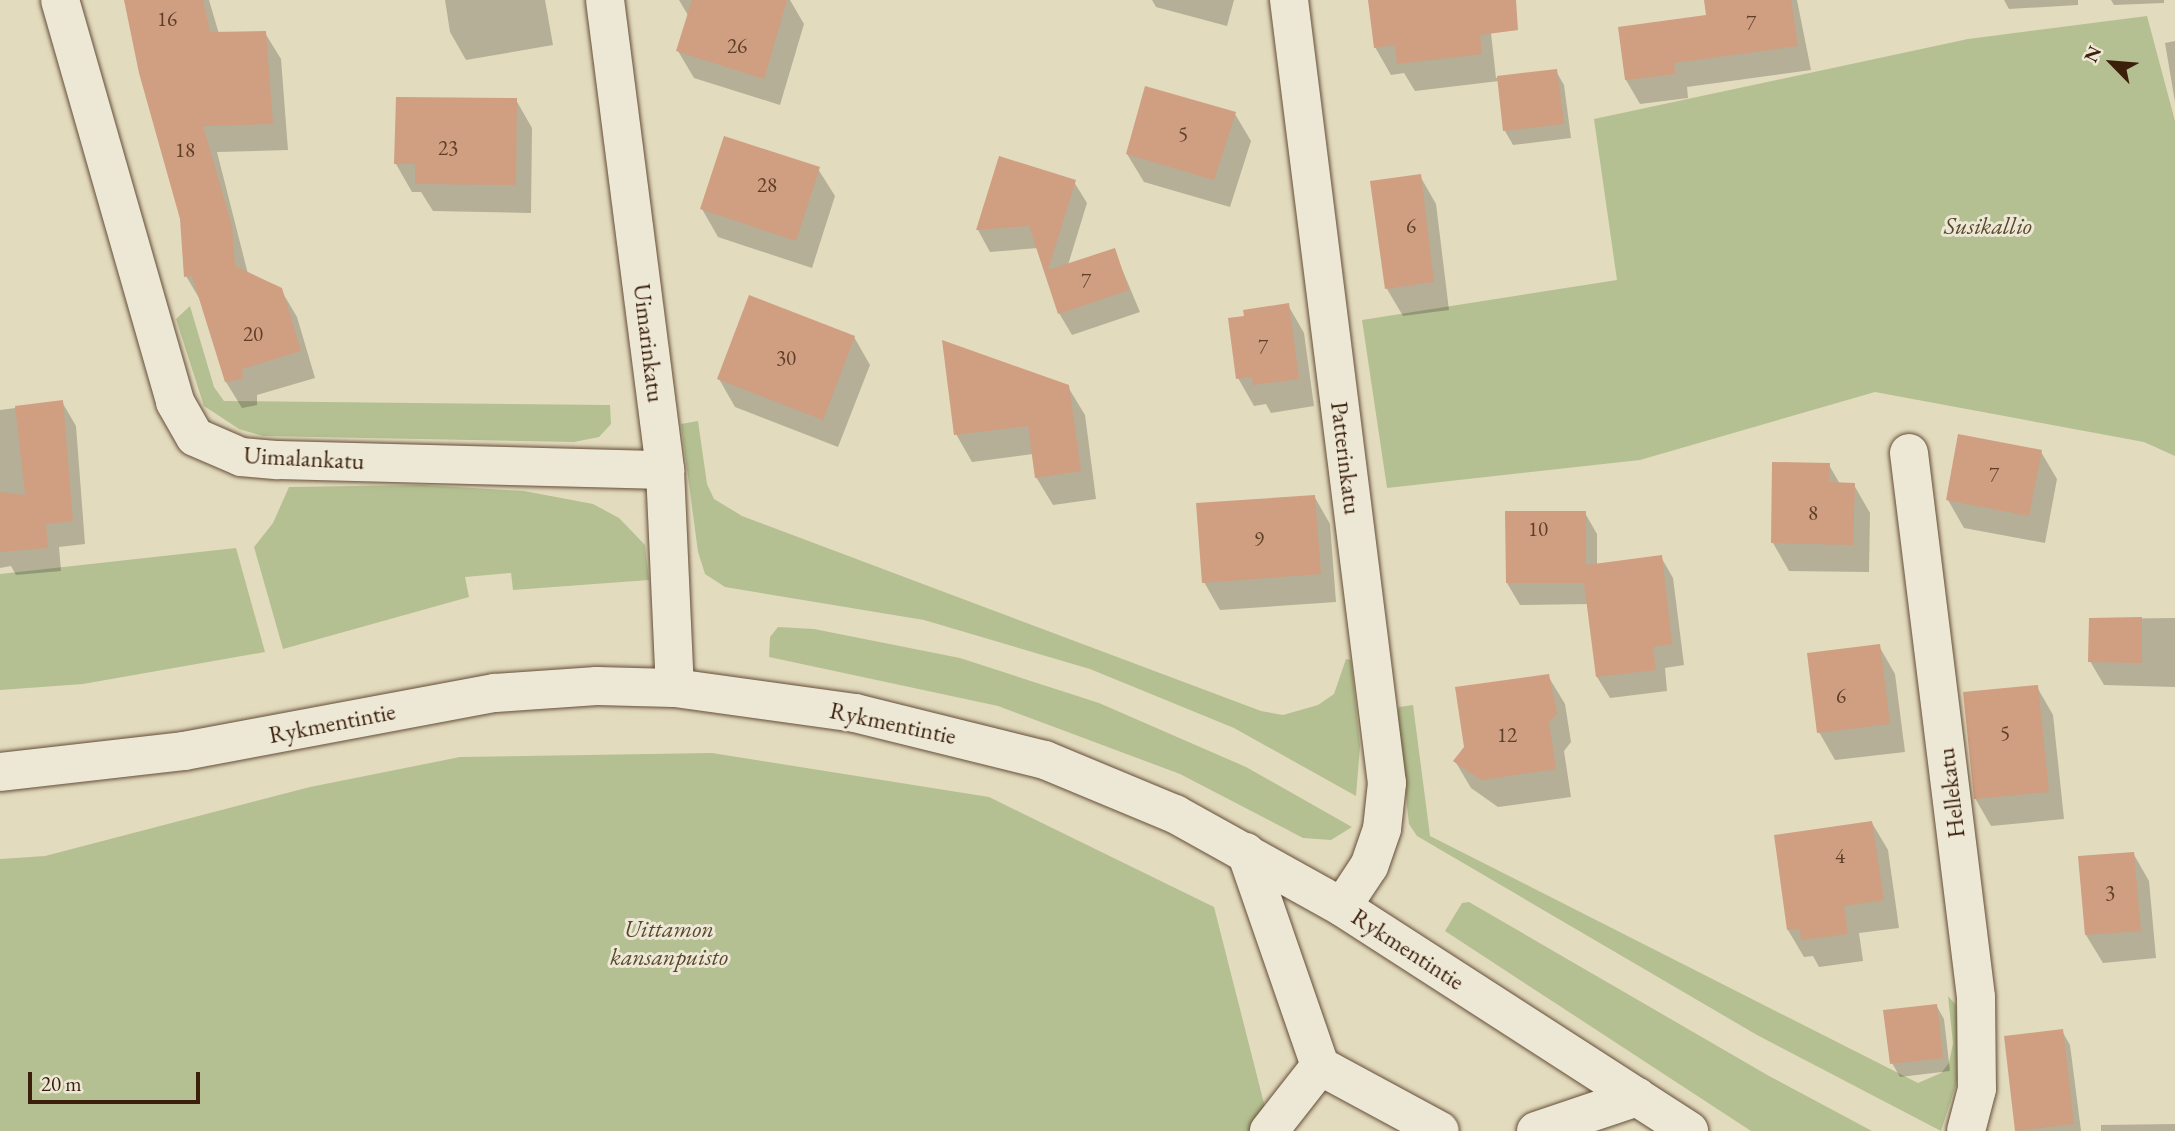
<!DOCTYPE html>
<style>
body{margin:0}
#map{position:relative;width:2175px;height:1131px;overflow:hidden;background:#e3dbbe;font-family:"EB Garamond",serif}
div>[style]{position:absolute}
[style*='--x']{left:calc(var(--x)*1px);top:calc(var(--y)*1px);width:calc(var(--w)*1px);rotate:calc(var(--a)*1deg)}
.green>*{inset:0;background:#b4c091}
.shadow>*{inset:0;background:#0003}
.building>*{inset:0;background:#d09e80}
.roads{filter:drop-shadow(0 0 2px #654e38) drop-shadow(0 0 2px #654e38)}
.minor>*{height:38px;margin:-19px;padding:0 19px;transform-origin:19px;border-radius:19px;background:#ede8d5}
span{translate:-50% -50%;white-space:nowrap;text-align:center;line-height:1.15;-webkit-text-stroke:6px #ede8d5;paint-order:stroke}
.number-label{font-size:21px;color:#603f28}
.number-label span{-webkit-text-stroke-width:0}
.park-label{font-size:24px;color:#59472c;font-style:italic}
.street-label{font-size:24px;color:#3b1f0b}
.north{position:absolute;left:2077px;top:28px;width:70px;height:70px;-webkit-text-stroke:5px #ede8d5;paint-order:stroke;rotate:295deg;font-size:19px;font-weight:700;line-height:28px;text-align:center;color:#3b1f0b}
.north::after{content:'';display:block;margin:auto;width:24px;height:32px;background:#3b1f0b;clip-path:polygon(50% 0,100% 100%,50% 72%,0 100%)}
.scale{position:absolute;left:28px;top:1072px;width:172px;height:32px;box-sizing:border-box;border:4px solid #3b1f0b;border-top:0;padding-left:9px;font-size:21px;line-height:24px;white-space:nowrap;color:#3b1f0b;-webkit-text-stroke:5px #ede8d5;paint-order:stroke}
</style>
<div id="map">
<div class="green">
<i style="clip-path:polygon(2147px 16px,2175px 121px,2175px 456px,2144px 442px,1875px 392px,1640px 460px,1387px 488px,1362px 320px,1617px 280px,1594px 119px,1968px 39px)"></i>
<i style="clip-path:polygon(190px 306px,214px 387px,224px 401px,610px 405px,611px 424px,599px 437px,574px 442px,263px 436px,239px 429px,204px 406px,176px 319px)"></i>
<i style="clip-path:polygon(698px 421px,707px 484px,714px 499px,742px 516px,1261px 711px,1283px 715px,1318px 705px,1334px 694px,1346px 659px,1351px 660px,1360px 746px,1356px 796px,1234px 728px,1090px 669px,924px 620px,725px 587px,705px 574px,698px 552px,681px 424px)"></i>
<i style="clip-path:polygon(422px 485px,524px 491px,593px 504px,619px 518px,645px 545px,649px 580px,513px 590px,511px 573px,465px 577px,469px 597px,283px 649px,254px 547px,273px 523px,289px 487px)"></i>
<i style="clip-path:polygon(236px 548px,265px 652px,83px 684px,0 690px,0 574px)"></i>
<i style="clip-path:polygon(778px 627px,814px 629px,960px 658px,1099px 703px,1246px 767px,1352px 827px,1331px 840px,1303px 838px,1180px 774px,998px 706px,769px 657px,770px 637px)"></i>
<i style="clip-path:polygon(1413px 705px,1430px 836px,1918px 1083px,1941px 1073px,1949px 1063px,1953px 1043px,1948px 996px,1956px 1005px,1961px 1069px,1941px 1131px,1757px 1035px,1417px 836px,1409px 824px,1397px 715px,1399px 707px)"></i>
<i style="clip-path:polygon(712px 753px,989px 797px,1214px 907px,1271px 1131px,0 1131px,0 859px,45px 856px,310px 787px,460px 757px)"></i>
<i style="clip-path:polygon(1469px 902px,1769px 1076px,1872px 1131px,1751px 1131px,1445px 931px,1462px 903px)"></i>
</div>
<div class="shadow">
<i style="clip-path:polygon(126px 0,209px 0,219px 34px,265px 33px,281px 59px,288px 150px,217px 152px,248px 274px,281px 290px,297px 317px,315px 378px,257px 395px,257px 405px,242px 408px,226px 382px,202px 303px,186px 276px,181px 219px)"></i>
<i style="clip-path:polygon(445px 0,545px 0,553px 45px,466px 60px,450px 32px)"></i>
<i style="clip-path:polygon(679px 0,790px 0,804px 24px,780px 105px,694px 78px,678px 51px,689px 17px)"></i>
<i style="clip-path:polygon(1152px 0,1234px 0,1227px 26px,1156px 7px)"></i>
<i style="clip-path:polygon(1369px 0,1481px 0,1489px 15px,1496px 78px,1556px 71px,1564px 85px,1571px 138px,1513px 145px,1505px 131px,1499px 81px,1415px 91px,1404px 73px,1391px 75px,1375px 47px)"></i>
<i style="clip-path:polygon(1706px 0,1797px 0,1811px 70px,1687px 87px,1688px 98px,1640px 104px,1626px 80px,1708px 17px)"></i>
<i style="clip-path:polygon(2004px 0,2078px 0,2078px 5px,2009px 9px)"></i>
<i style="clip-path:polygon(2111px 0,2164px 0,2164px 3px,2114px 5px)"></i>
<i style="clip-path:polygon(2175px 41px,2175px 102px,2165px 43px)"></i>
<i style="clip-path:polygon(516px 100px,532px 128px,531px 213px,433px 211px,421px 192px,412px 192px,396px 164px)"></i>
<i style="clip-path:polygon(1235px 114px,1251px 141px,1230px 207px,1144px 182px,1127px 154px)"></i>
<i style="clip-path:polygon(1000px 159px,1074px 182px,1087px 203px,1068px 265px,1114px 250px,1140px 312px,1072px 335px,1059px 313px,1038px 248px,990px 252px,978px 230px)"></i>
<i style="clip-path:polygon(818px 169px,835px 196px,812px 268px,718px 237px,702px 209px)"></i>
<i style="clip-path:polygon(1420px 176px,1436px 204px,1449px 310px,1403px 316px,1387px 289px)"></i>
<i style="clip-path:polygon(1288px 305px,1304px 333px,1314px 406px,1271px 413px,1266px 404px,1254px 406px,1238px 378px,1247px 317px)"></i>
<i style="clip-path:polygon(854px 337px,870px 365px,838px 447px,735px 407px,719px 379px)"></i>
<i style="clip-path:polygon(1068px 387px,1085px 415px,1096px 499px,1053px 505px,1036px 477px,1033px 454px,972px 462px,956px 434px)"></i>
<i style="clip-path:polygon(62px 402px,76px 426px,85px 544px,59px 547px,61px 571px,16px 575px,11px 566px,0 568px,0 410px)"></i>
<i style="clip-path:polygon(2041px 452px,2057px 479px,2045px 543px,1964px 528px,1948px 500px)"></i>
<i style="clip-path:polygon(1829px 465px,1840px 484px,1854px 485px,1870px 513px,1869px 572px,1789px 571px,1773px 543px)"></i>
<i style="clip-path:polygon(1314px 496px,1330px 524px,1336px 602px,1220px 610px,1204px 582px)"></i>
<i style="clip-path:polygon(1585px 513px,1597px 534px,1597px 565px,1661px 557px,1673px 578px,1684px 665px,1665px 668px,1667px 691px,1610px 698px,1597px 677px,1589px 604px,1520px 605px,1507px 583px)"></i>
<i style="clip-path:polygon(2175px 618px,2175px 687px,2104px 685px,2090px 661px,2090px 619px)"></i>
<i style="clip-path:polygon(1879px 646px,1895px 674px,1905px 752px,1835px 760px,1819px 732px)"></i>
<i style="clip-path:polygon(1548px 676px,1565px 704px,1571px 742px,1564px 751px,1571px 797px,1498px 807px,1471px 788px,1455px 761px)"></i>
<i style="clip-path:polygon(2037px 687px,2053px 715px,2064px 819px,1991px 826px,1975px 798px)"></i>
<i style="clip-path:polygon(1872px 823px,1888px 850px,1899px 928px,1859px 933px,1863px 961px,1819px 967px,1813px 956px,1804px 957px,1788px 930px)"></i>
<i style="clip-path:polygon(2133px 853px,2149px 881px,2156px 958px,2103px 963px,2086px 935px)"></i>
<i style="clip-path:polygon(1936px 1005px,1944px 1019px,1950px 1071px,1900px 1077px,1892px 1063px)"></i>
<i style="clip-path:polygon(2062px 1031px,2070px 1045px,2081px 1131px,2017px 1131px,2006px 1038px)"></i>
<i style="clip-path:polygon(2175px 1124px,2175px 1131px,2101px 1131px,2101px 1125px)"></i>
</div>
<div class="building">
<i style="clip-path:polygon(124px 0,203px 0,210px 32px,266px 31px,273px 124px,203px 126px,232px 226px,235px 266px,282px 288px,301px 351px,242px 369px,243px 379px,225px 382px,192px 276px,184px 277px,180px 219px,139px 73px)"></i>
<i style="clip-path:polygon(692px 0,787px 0,764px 79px,676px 51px)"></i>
<i style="clip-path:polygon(1368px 0,1516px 0,1518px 30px,1480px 35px,1482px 54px,1397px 64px,1395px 45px,1374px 48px)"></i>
<i style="clip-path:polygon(1704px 0,1791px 0,1798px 46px,1674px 63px,1676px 74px,1625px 80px,1618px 27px,1706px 15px)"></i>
<i style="clip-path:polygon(1557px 69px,1564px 124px,1503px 131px,1497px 76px)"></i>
<i style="clip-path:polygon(1145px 86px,1236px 112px,1214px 180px,1126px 154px)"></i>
<i style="clip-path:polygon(396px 97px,517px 98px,516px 185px,415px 184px,415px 164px,394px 164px)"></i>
<i style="clip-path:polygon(724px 136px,820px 167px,796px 241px,700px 209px)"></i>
<i style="clip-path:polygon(999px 156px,1076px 180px,1048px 270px,1115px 248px,1129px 290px,1058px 314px,1029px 226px,976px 230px)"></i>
<i style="clip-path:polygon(1421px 174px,1434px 282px,1385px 289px,1370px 181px)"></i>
<i style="clip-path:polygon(749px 295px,855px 336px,823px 420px,717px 379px)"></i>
<i style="clip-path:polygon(1289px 303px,1299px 379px,1253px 385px,1252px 377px,1236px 379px,1228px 318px,1244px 316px,1243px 310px)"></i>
<i style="clip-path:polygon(942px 340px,1069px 385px,1081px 471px,1035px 478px,1028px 426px,954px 435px)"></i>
<i style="clip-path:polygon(63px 400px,73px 521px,46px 524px,48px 548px,0 552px,0 492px,25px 495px,15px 406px)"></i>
<i style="clip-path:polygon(1958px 434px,2042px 450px,2029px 516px,1946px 500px)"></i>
<i style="clip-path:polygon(1772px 462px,1830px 463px,1829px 482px,1855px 483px,1853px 545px,1771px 543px)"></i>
<i style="clip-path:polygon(1315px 495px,1321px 574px,1202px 583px,1196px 503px)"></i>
<i style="clip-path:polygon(1505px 511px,1586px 511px,1586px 565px,1662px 555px,1672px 644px,1653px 647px,1656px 670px,1596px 677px,1584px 583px,1506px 583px)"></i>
<i style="clip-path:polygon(2142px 617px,2142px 663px,2088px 662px,2089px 618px)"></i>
<i style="clip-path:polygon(1880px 644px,1890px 724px,1817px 733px,1807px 653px)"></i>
<i style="clip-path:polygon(1549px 674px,1557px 714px,1549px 722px,1556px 769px,1481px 780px,1453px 761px,1464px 747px,1455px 687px)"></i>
<i style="clip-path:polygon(2038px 685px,2049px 792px,1974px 799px,1963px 692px)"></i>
<i style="clip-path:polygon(1872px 821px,1884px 900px,1844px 906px,1848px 934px,1801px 940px,1800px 929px,1787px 930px,1774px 835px)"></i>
<i style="clip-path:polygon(2134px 852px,2141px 931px,2085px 935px,2078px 856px)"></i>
<i style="clip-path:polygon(1937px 1004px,1943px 1058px,1890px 1064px,1883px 1010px)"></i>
<i style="clip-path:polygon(2063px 1029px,2074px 1124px,2015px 1131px,2004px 1036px)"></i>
</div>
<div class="roads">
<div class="minor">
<i style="--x:60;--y:0;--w:418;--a:74"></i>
<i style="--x:175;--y:402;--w:40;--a:60.3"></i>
<i style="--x:195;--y:437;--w:50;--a:23.5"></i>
<i style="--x:241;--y:457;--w:37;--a:5"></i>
<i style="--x:278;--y:460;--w:387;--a:1.5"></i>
<i style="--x:605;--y:0;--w:474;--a:82.7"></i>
<i style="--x:665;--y:470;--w:218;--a:87.4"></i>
<i style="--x:1289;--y:0;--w:789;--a:82.87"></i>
<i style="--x:1387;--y:783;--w:46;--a:96.2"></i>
<i style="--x:1382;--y:829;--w:39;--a:109"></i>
<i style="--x:1369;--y:866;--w:49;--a:123.4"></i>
<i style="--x:1909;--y:453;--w:548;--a:82.98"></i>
<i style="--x:1976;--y:997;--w:92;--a:89.4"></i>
<i style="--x:1977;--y:1089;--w:43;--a:104.7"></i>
<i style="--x:0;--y:772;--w:185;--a:-6.5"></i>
<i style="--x:184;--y:751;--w:316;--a:-10.6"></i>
<i style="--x:495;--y:693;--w:102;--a:-3.9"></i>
<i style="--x:597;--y:686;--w:78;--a:1.5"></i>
<i style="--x:675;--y:688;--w:182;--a:7.9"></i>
<i style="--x:855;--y:713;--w:196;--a:13.9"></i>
<i style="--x:1045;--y:760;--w:141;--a:22.6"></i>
<i style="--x:1175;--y:814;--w:191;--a:29.1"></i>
<i style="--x:1342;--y:907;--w:413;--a:32.8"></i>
<i style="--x:1246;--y:852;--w:226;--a:70.9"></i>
<i style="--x:1320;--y:1066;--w:83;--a:128.1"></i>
<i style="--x:1320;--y:1066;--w:136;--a:28.4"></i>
<i style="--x:1536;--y:1131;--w:107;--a:-18.6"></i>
</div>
</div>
<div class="number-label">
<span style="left:167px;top:19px">16</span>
<span style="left:1751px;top:23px">7</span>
<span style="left:737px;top:46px">26</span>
<span style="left:1183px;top:134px">5</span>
<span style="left:448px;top:148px">23</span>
<span style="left:185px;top:150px">18</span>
<span style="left:767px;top:185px">28</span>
<span style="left:1411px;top:226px">6</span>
<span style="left:1086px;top:281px">7</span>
<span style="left:253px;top:334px">20</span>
<span style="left:1263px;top:347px">7</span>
<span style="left:786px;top:358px">30</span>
<span style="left:1994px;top:475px">7</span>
<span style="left:1813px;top:513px">8</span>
<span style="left:1538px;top:529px">10</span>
<span style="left:1259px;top:539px">9</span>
<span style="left:1841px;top:696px">6</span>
<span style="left:2005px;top:733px">5</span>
<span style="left:1507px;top:735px">12</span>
<span style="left:1840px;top:856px">4</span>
<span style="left:2110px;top:893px">3</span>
</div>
<div class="park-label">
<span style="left:1988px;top:226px">Susikallio</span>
<span style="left:669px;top:943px">Uittamon<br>kansanpuisto</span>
</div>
<div class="street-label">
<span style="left:649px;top:343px;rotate:83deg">Uimarinkatu</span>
<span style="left:304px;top:458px;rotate:3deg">Uimalankatu</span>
<span style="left:1346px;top:458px;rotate:83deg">Patterinkatu</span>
<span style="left:332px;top:723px;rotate:-11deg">Rykmentintie</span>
<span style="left:893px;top:723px;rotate:12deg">Rykmentintie</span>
<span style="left:1951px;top:793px;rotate:-97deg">Hellekatu</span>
<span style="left:1408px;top:949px;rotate:33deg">Rykmentintie</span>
</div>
<div class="north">N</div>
<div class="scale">20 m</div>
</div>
